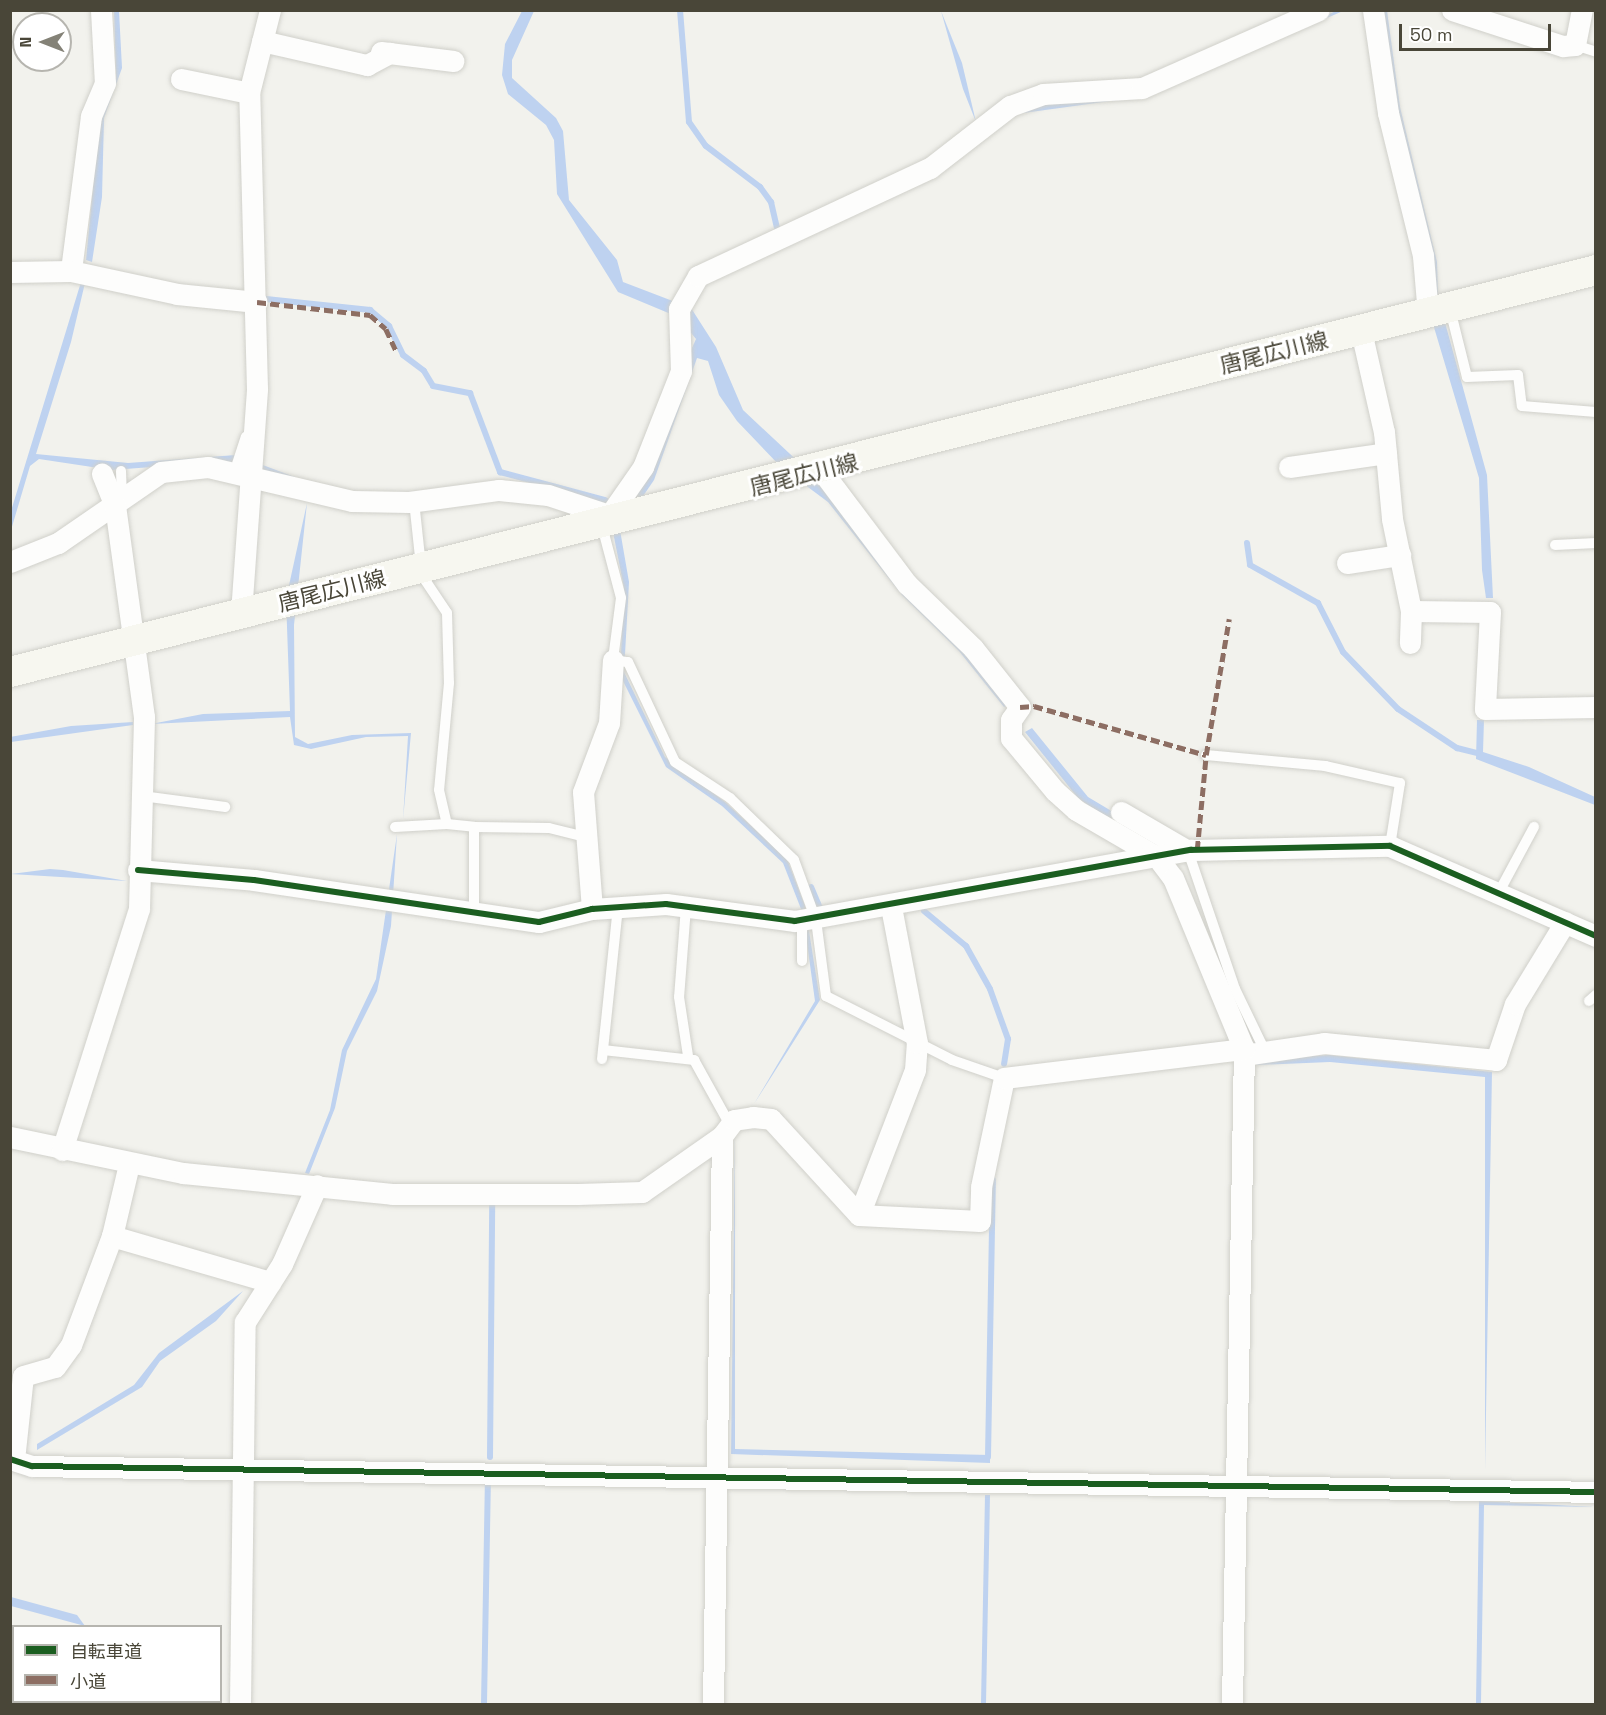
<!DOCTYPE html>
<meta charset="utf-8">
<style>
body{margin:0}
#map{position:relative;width:1606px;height:1715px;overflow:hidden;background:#f2f2ed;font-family:"Space Grotesk","Noto Sans JP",sans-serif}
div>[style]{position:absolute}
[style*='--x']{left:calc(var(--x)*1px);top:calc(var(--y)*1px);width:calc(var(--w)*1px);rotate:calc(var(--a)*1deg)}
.water>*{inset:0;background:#bed2f0}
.stream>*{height:6px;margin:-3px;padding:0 3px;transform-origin:3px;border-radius:3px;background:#bed2f0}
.roads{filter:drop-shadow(0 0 2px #d0d0ca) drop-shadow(0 0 2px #d0d0ca)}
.service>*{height:10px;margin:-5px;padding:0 5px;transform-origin:5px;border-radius:5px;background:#fdfdfc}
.minor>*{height:21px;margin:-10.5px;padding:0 10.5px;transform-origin:10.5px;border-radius:10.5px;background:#fdfdfc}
.secondary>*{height:30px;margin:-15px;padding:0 15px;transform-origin:15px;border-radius:15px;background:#f7f7f0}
.quiet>*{height:4.5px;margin-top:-2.25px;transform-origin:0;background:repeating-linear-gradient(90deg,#8d6e63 0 9px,transparent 0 13.5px)}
.cycleway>*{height:6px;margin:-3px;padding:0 3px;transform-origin:3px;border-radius:3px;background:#1b5e20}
span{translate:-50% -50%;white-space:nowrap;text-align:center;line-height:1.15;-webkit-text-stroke:6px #fff;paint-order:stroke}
.street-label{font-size:22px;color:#494638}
.frame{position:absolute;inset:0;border:12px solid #494638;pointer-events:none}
.legend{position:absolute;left:12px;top:1625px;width:210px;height:78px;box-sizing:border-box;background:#fff;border:2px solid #b6b5af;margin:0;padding:8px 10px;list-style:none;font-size:18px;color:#494638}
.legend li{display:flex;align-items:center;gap:12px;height:30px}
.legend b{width:30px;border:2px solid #b6b5af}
.north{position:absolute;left:12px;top:12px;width:60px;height:60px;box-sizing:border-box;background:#fff;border:2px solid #b6b5af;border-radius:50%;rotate:270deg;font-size:16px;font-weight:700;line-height:24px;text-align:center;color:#494638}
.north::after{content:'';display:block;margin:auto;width:21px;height:27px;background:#848277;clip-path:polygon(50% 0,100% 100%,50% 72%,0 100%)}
.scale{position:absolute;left:1399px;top:24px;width:152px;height:27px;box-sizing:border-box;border:3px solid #494638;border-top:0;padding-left:8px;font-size:18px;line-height:21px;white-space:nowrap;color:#494638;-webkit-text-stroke:4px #fff;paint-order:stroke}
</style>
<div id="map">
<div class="water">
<i style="clip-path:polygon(114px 11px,119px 11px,122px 68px,104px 118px,102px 197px,92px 262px,86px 260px,99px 125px,116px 78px)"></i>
<i style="clip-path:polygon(522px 11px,534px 11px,512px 60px,512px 78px,556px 118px,563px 131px,569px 200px,617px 260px,623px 282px,691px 308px,716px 347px,743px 410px,820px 482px,1009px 704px,1004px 707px,959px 651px,902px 595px,828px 502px,781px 467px,737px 421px,719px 395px,708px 361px,697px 358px,654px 480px,620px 530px,629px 582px,624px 672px,665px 757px,725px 802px,787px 859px,805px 906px,820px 1000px,754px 1104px,815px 1001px,803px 914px,783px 863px,722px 806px,666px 767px,620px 675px,624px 588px,612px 527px,696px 339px,678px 317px,618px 292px,557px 194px,554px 140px,546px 125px,508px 94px,502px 75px,505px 44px)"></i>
<i style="clip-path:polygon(941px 11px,962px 63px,976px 122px,963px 89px)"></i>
<i style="clip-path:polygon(1336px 11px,1343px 11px,1147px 96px,1016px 114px,1038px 103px,1160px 87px)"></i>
<i style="clip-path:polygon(1380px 11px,1387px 11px,1400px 107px,1437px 262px,1438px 297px,1487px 475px,1493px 598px,1486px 598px,1482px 570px,1479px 478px,1433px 324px)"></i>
<i style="clip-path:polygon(81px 282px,85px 283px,71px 342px,36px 454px,128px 463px,236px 455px,308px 482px,152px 467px,112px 470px,39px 459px,30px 466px,11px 530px,11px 511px)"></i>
<i style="clip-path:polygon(307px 503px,294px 625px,295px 737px,308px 744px,352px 735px,411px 733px,403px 820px,408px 736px,366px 737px,311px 749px,294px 745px,290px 717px,151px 724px,203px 714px,290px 711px,286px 599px)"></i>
<i style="clip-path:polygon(1477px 720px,1484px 720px,1483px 752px,1529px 767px,1595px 797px,1595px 805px,1476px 759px)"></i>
<i style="clip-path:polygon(133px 722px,133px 725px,11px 742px,10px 737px,71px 726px)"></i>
<i style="clip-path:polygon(1032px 728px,1088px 797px,1165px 843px,1108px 819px,1078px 798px,1025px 732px)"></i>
<i style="clip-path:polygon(397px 834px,391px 926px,377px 991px,347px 1051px,335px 1108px,309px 1174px,305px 1173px,330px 1110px,342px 1050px,376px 979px)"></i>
<i style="clip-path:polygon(50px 869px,63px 870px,127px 881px,11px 874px)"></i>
<i style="clip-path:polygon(1329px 1055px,1492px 1072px,1485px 1471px,1485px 1077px,1330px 1062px,1256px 1065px,1256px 1060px)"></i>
<i style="clip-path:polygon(735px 1132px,735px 1449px,990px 1455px,990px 1463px,731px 1454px)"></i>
<i style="clip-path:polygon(243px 1291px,216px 1321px,160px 1361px,142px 1387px,37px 1450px,37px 1444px,134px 1385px,159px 1353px)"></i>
<i style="clip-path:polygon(985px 1495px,990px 1495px,986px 1704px,981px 1704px)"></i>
<i style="clip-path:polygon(1479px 1501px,1595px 1507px,1484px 1505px,1481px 1704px,1476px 1704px)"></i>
<i style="clip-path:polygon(11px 1597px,77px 1615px,85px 1626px,11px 1606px)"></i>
</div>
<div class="stream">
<i style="--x:680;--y:10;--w:112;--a:85.4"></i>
<i style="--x:689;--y:122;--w:29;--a:55"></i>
<i style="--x:706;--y:146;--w:68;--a:37.2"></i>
<i style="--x:760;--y:187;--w:19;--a:54"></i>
<i style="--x:771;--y:202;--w:26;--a:77"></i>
<i style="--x:266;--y:299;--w:105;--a:6"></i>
<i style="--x:370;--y:310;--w:25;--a:40"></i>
<i style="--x:389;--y:326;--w:32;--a:64"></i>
<i style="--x:403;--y:355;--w:26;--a:37"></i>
<i style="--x:424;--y:371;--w:17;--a:59"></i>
<i style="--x:433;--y:386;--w:38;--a:11"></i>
<i style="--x:470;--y:393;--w:85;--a:69.2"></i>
<i style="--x:500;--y:472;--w:109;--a:14.9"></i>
<i style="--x:1247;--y:543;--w:22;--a:82"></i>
<i style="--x:1250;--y:565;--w:78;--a:29.2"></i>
<i style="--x:1318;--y:603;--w:55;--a:63"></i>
<i style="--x:1343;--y:652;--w:79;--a:46"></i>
<i style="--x:1398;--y:709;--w:71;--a:33.5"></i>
<i style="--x:1457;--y:748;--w:21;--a:14"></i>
<i style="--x:811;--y:887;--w:25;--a:67"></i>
<i style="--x:924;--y:911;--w:55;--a:39.8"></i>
<i style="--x:966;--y:946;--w:49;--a:60.8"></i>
<i style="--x:990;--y:989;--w:53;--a:70.2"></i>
<i style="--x:1008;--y:1039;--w:25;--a:99"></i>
<i style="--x:490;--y:1457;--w:252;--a:-89.5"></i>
<i style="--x:988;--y:1457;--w:277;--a:-89"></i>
<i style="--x:484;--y:1704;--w:220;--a:-89"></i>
</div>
<div class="roads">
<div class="service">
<i style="--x:1575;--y:45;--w:22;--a:18"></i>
<i style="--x:1450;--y:309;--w:70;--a:76"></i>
<i style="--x:1467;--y:377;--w:51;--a:-2.2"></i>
<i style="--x:1518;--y:375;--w:31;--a:83"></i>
<i style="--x:1522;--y:406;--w:74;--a:4.6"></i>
<i style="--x:235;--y:470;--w:35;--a:-72"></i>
<i style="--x:121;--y:471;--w:30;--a:88"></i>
<i style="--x:414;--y:501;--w:65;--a:83.9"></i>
<i style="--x:602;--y:526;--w:74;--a:75.2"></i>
<i style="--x:621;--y:598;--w:63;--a:97.4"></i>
<i style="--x:613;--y:660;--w:15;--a:8"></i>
<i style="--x:628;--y:662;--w:110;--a:64.8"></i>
<i style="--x:675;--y:762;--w:66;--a:33.2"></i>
<i style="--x:730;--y:798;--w:89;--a:44.1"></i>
<i style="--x:794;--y:860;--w:64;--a:69.9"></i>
<i style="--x:816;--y:920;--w:77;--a:82.5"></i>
<i style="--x:826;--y:996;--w:141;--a:26.9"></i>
<i style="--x:952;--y:1060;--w:55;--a:19.1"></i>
<i style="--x:1555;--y:545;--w:41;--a:-2.8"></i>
<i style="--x:419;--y:571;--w:50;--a:56.3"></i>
<i style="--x:447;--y:613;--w:70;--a:88.4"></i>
<i style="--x:449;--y:683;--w:107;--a:95.3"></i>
<i style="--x:439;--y:790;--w:35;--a:77"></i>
<i style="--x:447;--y:824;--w:27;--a:6"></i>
<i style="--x:474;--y:827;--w:85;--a:90"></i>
<i style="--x:1206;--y:755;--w:120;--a:5.3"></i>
<i style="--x:1325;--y:766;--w:77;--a:12.8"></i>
<i style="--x:1400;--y:783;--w:64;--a:99"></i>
<i style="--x:142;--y:796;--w:84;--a:7.5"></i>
<i style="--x:395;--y:827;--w:52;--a:-3.3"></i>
<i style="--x:474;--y:827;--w:75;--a:0.8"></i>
<i style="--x:549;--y:828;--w:37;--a:14"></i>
<i style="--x:1188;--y:851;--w:146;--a:71.2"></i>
<i style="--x:1235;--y:989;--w:67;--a:64.2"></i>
<i style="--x:1499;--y:892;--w:74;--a:-61.7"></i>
<i style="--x:686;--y:907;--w:90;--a:94.4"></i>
<i style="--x:679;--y:997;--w:60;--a:81.3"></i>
<i style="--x:802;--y:921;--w:40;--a:90"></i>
<i style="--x:1589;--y:1001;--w:9;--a:-41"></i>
<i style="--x:603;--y:1050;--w:92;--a:6.3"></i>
<i style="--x:694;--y:1060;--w:74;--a:61"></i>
<i style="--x:602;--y:1059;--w:154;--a:-84"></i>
</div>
<div class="minor">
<i style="--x:101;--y:10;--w:73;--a:86.9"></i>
<i style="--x:105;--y:83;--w:36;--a:113"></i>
<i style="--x:91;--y:116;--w:156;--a:97.4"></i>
<i style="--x:71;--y:271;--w:108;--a:12.2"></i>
<i style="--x:177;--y:294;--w:80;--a:5.7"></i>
<i style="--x:1373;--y:10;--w:104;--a:81.7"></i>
<i style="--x:1388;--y:113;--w:147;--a:76.2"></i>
<i style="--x:1423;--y:256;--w:58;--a:85.1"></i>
<i style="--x:1452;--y:10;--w:117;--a:18"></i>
<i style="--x:1563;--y:46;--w:12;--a:-5"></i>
<i style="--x:1575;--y:45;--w:36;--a:-79"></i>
<i style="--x:262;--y:41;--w:108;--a:12.9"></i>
<i style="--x:367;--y:65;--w:26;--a:-28"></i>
<i style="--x:381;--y:52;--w:73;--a:7.1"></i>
<i style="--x:181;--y:79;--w:69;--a:11.6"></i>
<i style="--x:10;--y:272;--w:61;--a:-0.9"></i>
<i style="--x:1361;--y:331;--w:104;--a:77.2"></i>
<i style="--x:1384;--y:432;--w:87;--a:84.7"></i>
<i style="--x:1392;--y:519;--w:94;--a:78.3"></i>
<i style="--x:1411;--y:611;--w:32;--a:92"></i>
<i style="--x:1289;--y:467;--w:98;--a:-8.2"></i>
<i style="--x:821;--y:470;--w:143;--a:53"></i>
<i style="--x:907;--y:584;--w:92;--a:44.1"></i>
<i style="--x:973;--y:648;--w:75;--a:51.5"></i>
<i style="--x:1020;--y:707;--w:16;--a:125"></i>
<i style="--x:1011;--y:720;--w:18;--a:90"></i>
<i style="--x:1011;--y:738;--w:69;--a:50.3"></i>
<i style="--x:1055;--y:791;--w:28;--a:42"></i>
<i style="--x:1076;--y:810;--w:94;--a:30.1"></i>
<i style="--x:1157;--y:857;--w:26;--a:53"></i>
<i style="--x:1173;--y:878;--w:185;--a:67.5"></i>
<i style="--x:1244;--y:1049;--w:655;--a:91.05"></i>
<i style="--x:602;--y:526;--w:72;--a:-55.2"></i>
<i style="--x:643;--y:467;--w:103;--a:-68.4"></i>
<i style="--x:681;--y:371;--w:62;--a:-91.8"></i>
<i style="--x:679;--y:309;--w:38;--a:-60"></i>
<i style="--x:698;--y:276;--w:256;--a:-25"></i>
<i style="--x:930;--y:168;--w:101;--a:-37.8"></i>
<i style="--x:1010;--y:106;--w:35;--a:-20"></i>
<i style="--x:1043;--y:94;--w:99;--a:-3.5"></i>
<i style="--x:1142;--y:88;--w:193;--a:-23.8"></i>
<i style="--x:10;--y:562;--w:52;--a:-21.6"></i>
<i style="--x:58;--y:543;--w:125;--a:-34.6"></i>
<i style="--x:161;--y:472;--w:47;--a:-6.1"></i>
<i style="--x:208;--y:467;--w:148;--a:13.3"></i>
<i style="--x:352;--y:501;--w:57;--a:1"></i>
<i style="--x:409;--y:502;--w:91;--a:-7.6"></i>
<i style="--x:499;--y:490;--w:49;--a:5.8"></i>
<i style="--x:548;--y:495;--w:64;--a:18.2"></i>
<i style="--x:1347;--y:563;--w:54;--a:-8.6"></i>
<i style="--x:1411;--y:611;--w:79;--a:0.7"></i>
<i style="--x:1490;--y:612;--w:97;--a:93"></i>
<i style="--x:1485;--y:709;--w:111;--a:-1"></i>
<i style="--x:241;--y:613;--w:225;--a:-85.9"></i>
<i style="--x:257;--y:389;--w:296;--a:-91.5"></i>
<i style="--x:249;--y:93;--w:86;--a:-75.8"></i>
<i style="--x:1121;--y:812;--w:78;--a:30.2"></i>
<i style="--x:138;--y:870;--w:116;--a:4.9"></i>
<i style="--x:254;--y:880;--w:288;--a:8.4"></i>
<i style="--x:539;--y:922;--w:55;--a:-13.8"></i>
<i style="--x:592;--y:909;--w:74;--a:-3.9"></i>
<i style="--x:666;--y:904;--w:130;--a:7.5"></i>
<i style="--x:795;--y:921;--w:402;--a:-10.2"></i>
<i style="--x:1191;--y:850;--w:199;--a:-1.2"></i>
<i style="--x:1390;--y:846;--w:225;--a:23.6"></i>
<i style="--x:592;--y:909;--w:117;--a:-94.4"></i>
<i style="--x:583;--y:792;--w:74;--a:-69.4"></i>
<i style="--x:609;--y:723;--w:63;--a:-86.4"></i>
<i style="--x:1244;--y:1055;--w:81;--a:-8.5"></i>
<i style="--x:1324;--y:1043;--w:173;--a:5.6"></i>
<i style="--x:1496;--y:1060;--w:59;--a:-71.3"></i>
<i style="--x:1515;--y:1004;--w:96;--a:-58.6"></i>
<i style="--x:10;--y:1137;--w:177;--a:11.8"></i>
<i style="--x:183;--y:1173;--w:210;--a:5.7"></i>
<i style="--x:392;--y:1194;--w:186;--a:0"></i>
<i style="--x:578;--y:1194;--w:64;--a:-1.8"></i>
<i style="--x:642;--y:1192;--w:98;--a:-35"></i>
<i style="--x:722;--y:1136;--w:20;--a:-53"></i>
<i style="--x:734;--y:1120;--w:19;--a:-9"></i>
<i style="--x:753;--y:1117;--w:18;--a:6"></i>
<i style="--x:771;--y:1119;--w:130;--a:47.5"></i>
<i style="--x:859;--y:1215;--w:155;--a:-68.9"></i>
<i style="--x:915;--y:1070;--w:27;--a:-86"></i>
<i style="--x:917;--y:1043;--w:138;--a:-100.8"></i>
<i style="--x:62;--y:1150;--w:253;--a:-72.3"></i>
<i style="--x:139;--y:909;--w:192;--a:-88.5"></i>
<i style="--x:144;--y:717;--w:213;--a:-97.8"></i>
<i style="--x:115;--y:506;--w:35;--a:-112"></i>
<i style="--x:859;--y:1215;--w:121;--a:2.8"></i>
<i style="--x:980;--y:1221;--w:34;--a:-88"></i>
<i style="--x:981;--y:1187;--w:111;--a:-78.1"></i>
<i style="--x:1004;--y:1078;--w:242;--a:-6.9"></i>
<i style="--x:112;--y:1236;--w:165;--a:16.2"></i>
<i style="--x:10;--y:1459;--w:23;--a:18"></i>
<i style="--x:32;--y:1466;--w:1564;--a:0.95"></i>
<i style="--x:14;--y:1460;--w:84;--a:-83.9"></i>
<i style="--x:23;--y:1376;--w:33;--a:-16"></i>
<i style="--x:55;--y:1367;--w:27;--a:-54"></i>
<i style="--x:71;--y:1345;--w:116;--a:-69.4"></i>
<i style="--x:112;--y:1236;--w:74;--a:-76.7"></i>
<i style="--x:240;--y:1704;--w:382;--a:-89.3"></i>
<i style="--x:245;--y:1322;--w:69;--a:-57.5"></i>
<i style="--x:282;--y:1264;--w:86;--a:-66.1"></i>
<i style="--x:713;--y:1704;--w:568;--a:-89.09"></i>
</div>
<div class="secondary">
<i style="--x:10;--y:672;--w:1636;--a:-14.22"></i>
</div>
</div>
<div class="quiet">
<i style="--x:257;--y:302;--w:114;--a:6.6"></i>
<i style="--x:370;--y:315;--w:21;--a:41"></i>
<i style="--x:386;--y:329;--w:23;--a:65"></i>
<i style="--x:1020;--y:707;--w:14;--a:-4"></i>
<i style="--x:1034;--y:706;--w:179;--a:15.9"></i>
<i style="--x:1197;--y:850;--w:95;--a:-84.6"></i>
<i style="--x:1206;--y:755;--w:138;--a:-80.4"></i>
</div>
<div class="cycleway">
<i style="--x:138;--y:870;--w:116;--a:4.9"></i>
<i style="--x:254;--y:880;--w:288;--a:8.4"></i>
<i style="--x:539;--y:922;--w:55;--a:-13.8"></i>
<i style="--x:592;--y:909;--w:74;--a:-3.9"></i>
<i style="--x:666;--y:904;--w:130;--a:7.5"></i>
<i style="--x:795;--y:921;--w:402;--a:-10.2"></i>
<i style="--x:1191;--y:850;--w:199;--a:-1.2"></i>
<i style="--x:1390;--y:846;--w:225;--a:23.6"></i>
<i style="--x:10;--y:1459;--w:23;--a:18"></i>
<i style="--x:32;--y:1466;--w:1564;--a:0.95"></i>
</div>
<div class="street-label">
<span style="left:1274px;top:353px;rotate:-14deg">唐尾広川線</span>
<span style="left:804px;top:475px;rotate:-14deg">唐尾広川線</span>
<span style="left:332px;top:591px;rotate:-14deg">唐尾広川線</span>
</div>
<div class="frame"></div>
<ul class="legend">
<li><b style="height:8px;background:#1b5e20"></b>自転車道</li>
<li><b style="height:8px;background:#8d6e63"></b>小道</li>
</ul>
<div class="north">N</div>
<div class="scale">50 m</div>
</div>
